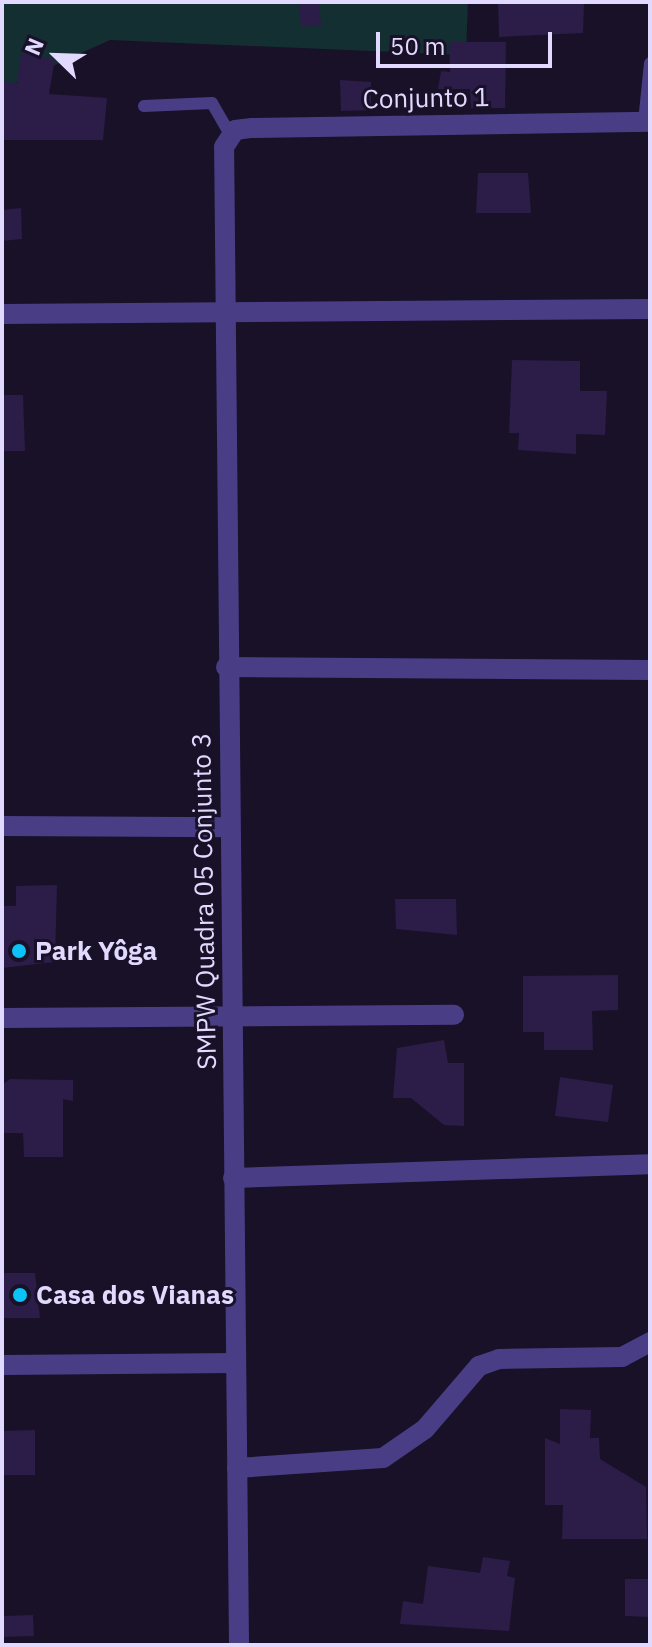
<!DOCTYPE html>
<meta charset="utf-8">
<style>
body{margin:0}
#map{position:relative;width:652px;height:1647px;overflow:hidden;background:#181128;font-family:"IBM Plex Sans",sans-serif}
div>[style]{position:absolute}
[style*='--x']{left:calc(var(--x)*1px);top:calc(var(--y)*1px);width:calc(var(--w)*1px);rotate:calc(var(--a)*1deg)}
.green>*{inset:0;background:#142f31}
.building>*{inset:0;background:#2b1d48}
.lane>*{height:12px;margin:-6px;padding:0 6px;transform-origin:6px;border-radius:6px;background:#493e85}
.street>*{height:20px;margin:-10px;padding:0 10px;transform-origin:10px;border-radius:10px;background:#493e85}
.dots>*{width:22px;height:22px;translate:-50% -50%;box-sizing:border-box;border:4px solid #181128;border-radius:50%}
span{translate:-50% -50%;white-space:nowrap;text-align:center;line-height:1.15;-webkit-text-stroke:6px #181128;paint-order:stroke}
.street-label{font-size:26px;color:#e2d9fe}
.poi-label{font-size:26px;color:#e2d9fe;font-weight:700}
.left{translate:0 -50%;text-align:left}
.frame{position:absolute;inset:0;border:4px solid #e2d9fe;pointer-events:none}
.north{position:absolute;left:16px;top:16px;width:80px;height:80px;-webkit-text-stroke:6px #181128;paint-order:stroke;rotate:293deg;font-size:22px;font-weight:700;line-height:32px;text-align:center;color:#e2d9fe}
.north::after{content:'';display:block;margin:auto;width:28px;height:36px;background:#e2d9fe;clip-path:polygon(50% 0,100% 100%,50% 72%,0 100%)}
.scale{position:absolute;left:376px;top:32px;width:176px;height:36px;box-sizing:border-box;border:4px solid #e2d9fe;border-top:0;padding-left:10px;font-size:24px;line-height:28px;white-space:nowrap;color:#e2d9fe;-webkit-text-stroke:6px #181128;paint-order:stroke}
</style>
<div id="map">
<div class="green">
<i style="clip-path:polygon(2px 2px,468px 2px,466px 55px,110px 40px,2px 89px)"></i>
</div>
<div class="building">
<i style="clip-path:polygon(299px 2px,319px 2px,321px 25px,301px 27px)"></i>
<i style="clip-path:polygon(498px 2px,584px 2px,583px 33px,499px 37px)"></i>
<i style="clip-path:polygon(449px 42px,506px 42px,505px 108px,471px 108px,470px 89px,438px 89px,441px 71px,450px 72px)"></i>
<i style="clip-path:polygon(21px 53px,55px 59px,49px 94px,107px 98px,103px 140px,2px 140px,2px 82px,17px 83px)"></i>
<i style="clip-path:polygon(340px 80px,371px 82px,371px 110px,341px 111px)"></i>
<i style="clip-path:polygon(478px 173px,528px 173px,531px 213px,476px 213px)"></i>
<i style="clip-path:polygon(21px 208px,22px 239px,2px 241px,2px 210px)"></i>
<i style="clip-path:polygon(512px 360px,580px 361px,580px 391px,607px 391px,605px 435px,576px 434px,576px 454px,518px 450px,519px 433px,509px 433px)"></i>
<i style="clip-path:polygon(2px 395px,23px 395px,25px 451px,2px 451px)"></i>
<i style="clip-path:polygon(57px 885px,55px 962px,2px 968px,2px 906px,16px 906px,16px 886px)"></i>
<i style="clip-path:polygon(395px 899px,456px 899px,457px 935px,396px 929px)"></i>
<i style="clip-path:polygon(618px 975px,618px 1010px,592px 1011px,593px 1050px,544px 1050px,544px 1032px,523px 1032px,523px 976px)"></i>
<i style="clip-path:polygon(444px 1040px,448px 1063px,464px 1063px,464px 1126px,444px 1125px,411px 1098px,393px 1098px,397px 1048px)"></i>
<i style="clip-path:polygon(560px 1077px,613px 1085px,608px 1122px,555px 1116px)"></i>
<i style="clip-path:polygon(10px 1079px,73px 1080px,73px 1101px,63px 1099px,63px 1157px,24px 1157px,23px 1133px,2px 1133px,2px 1085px)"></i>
<i style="clip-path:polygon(2px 1273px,35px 1273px,40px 1318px,2px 1318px)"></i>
<i style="clip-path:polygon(560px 1409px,591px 1410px,590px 1438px,599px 1438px,600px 1459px,646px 1487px,647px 1539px,562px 1539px,563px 1505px,545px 1505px,545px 1438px,560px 1444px)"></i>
<i style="clip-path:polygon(35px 1430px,35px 1475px,2px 1475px,2px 1431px)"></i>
<i style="clip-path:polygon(483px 1557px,510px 1561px,507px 1576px,515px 1578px,509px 1631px,400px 1624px,403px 1601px,423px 1604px,428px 1566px,480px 1573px)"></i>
<i style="clip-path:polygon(625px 1579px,650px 1579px,650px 1617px,625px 1616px)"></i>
<i style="clip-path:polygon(33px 1615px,34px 1636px,2px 1637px,2px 1616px)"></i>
</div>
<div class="lane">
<i style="--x:144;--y:106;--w:68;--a:-2.5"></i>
<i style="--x:212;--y:103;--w:36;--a:60"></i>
<i style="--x:644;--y:122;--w:59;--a:-84.2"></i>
</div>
<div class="street">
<i style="--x:2;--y:314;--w:648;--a:-0.44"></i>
<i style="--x:226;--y:667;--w:424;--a:0.4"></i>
<i style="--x:2;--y:826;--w:228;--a:0.3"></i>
<i style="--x:2;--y:1018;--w:452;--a:-0.4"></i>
<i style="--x:233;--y:1178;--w:417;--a:-1.9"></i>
<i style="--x:2;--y:1365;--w:232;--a:-0.5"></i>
<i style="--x:237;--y:1468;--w:146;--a:-3.9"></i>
<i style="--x:383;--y:1458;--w:51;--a:-34.6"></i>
<i style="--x:425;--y:1429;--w:83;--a:-49.4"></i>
<i style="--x:479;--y:1366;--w:21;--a:-19"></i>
<i style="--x:499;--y:1359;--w:123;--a:-0.9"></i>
<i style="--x:622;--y:1357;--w:32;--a:-28"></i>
<i style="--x:239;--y:1645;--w:1498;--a:-90.57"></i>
<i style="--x:224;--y:147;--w:20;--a:-57"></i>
<i style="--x:235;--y:130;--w:17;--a:-7"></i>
<i style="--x:252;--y:128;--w:398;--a:-0.9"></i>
</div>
<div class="dots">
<i style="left:19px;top:951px;background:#0cc2f6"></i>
<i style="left:20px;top:1295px;background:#0cc2f6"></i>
</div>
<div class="street-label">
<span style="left:426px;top:98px;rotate:-1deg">Conjunto 1</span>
<span style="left:204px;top:901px;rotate:-91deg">SMPW Quadra 05 Conjunto 3</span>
</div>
<div class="poi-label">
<span class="left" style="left:35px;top:951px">Park Yôga</span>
<span class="left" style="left:36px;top:1295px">Casa dos Vianas</span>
</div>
<div class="frame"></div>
<div class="north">N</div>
<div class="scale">50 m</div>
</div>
